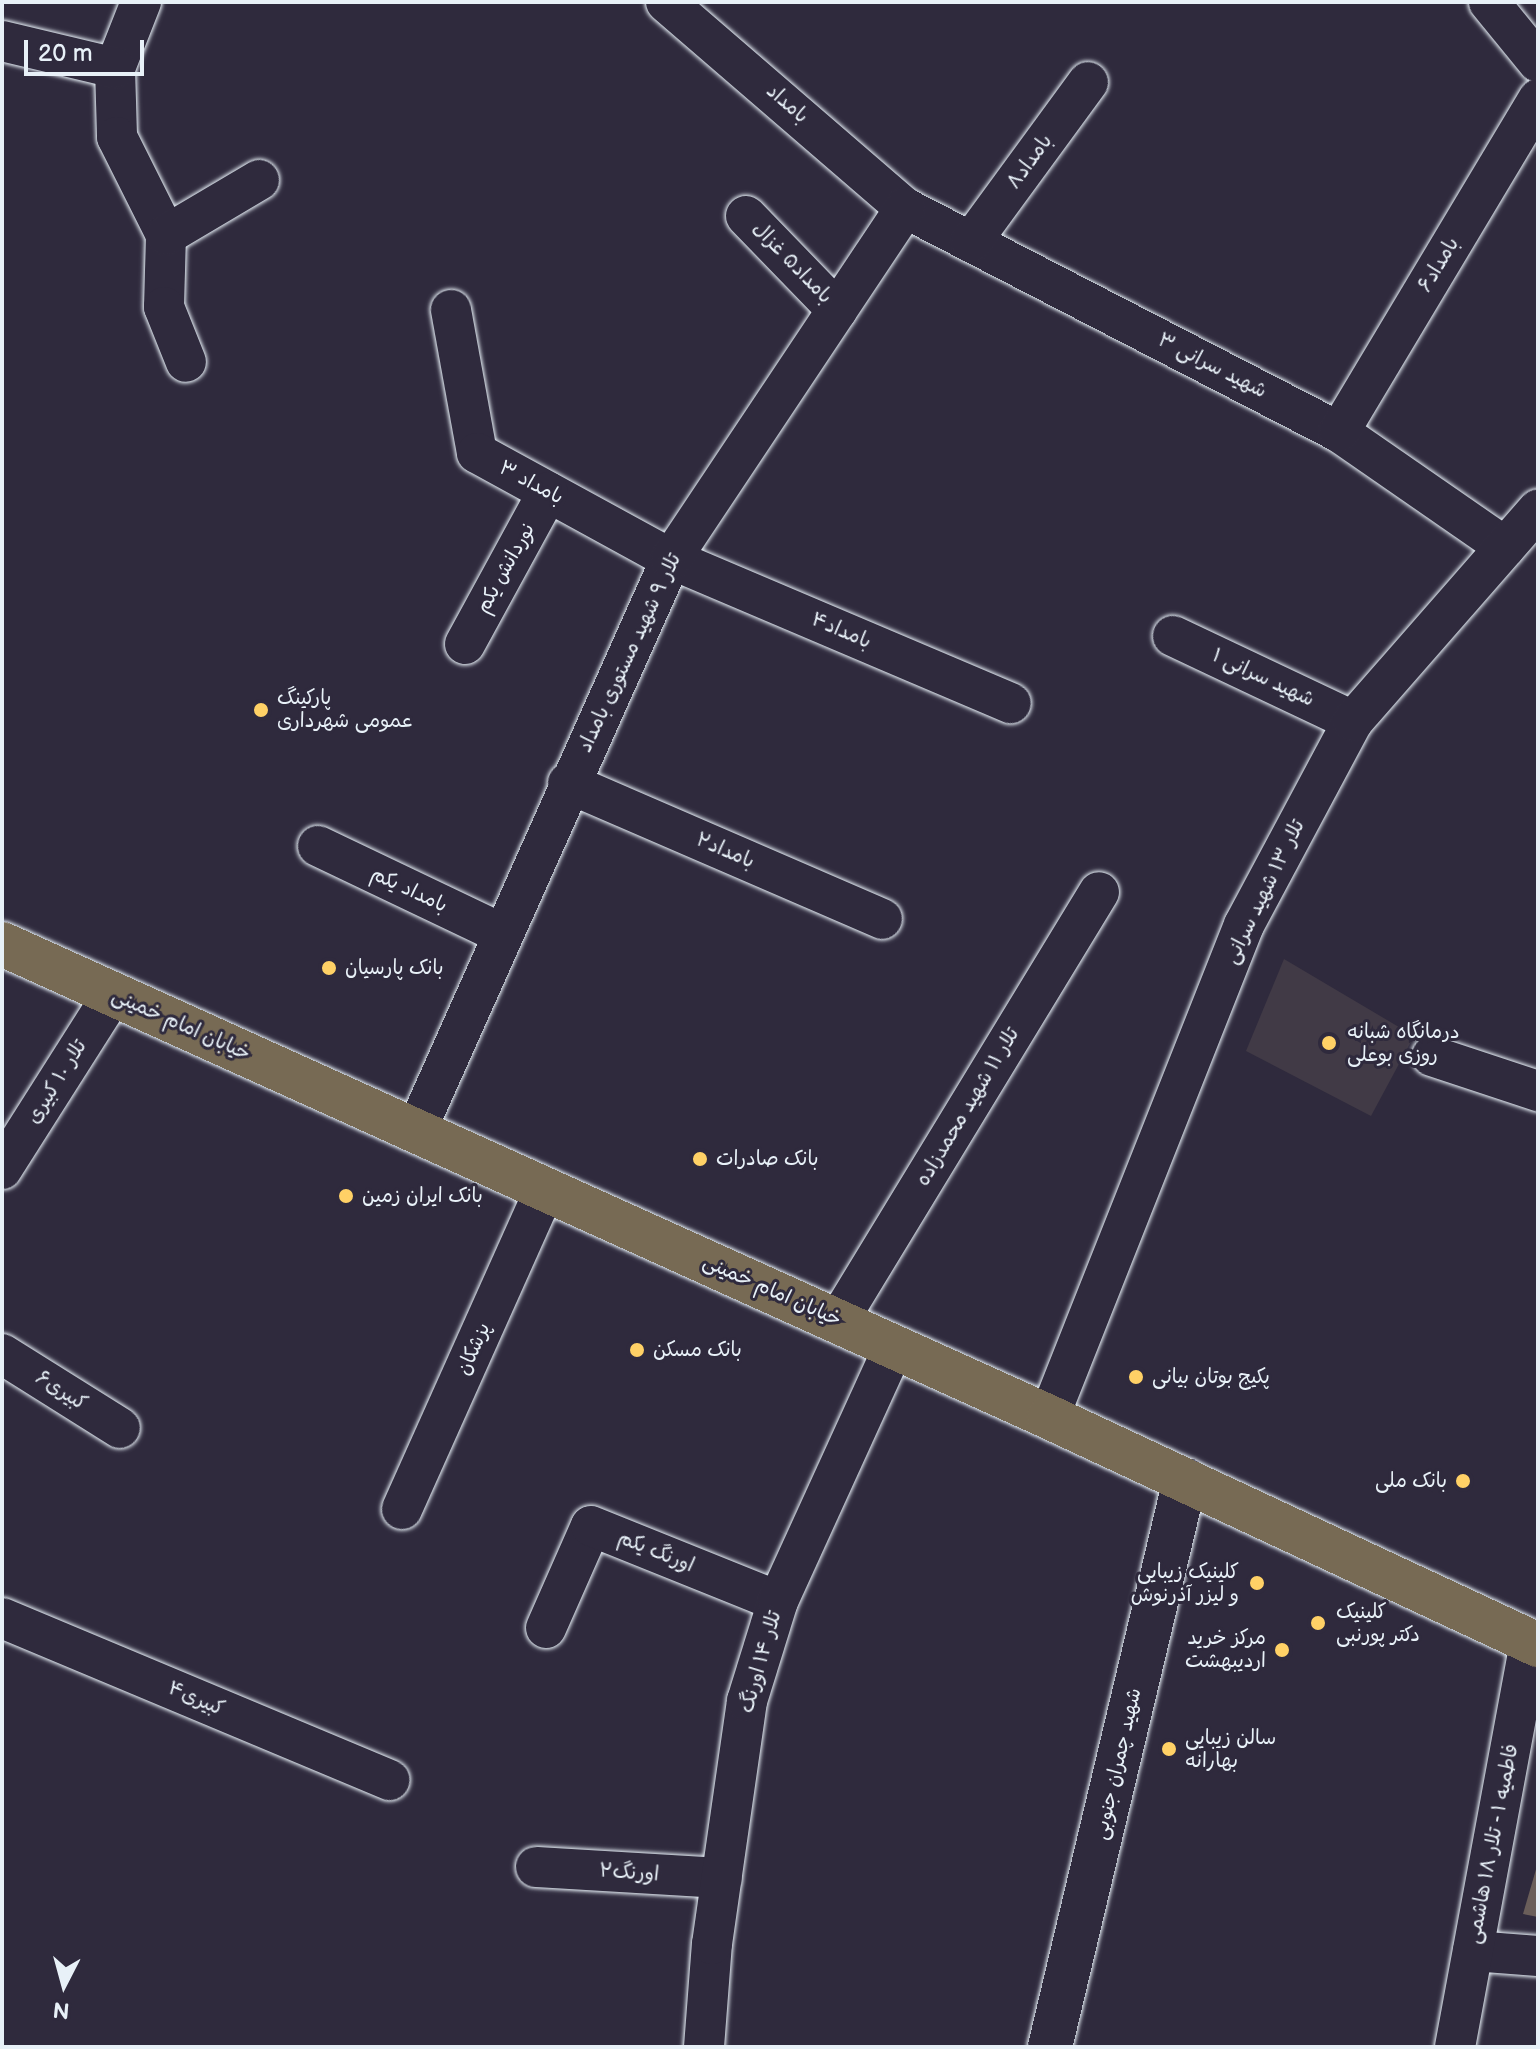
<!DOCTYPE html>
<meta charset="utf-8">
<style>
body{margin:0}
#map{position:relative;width:1540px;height:2049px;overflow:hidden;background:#2f2a3d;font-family:"Balsamiq Sans","Playpen Sans Arabic",sans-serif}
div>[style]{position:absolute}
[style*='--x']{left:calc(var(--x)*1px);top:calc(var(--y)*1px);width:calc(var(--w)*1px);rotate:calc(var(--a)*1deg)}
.built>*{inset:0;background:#413a46}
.building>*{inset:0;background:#6a5e5a}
.roads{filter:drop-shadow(0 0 2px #e8f1f8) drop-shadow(0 0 2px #e8f1f8)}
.street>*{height:40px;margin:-20px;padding:0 20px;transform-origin:20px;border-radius:20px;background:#2f2a3d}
.secondary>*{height:44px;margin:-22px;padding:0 22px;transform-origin:22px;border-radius:22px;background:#2f2a3d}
.primary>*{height:44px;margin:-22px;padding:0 22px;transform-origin:22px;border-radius:22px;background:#776a54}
.dots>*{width:22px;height:22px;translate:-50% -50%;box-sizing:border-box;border:4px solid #2f2a3d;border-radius:50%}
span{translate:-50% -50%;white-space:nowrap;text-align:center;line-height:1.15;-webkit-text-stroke:6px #2f2a3d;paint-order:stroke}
.street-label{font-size:20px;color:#e8f1f8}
.poi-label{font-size:20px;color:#e8f1f8}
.left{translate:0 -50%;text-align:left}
.right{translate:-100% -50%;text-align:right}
.frame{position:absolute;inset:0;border:4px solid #e8f1f8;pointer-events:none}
.north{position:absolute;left:24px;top:1945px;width:80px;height:80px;-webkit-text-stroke:6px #2f2a3d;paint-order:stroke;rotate:186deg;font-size:22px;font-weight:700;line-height:32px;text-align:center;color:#e8f1f8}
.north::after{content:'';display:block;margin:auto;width:28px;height:36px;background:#e8f1f8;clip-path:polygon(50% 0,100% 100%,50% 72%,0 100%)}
.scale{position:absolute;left:24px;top:40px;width:120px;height:36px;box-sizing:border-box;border:4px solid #e8f1f8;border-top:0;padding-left:10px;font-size:24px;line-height:28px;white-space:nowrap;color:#e8f1f8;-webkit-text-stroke:6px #2f2a3d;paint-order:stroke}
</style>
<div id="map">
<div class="built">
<i style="clip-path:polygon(1284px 959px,1414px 1036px,1371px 1116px,1246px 1051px)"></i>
</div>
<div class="building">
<i style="clip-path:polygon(1537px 1866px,1538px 1867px,1538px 1917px,1523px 1914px)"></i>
</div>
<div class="roads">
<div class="street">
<i style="--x:141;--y:2;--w:71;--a:111.5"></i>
<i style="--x:115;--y:68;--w:69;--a:88.3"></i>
<i style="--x:117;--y:137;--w:110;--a:63.4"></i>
<i style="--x:166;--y:235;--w:72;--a:91.6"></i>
<i style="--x:164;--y:307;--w:59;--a:68.2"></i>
<i style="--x:666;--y:2;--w:316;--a:40.8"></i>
<i style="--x:905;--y:208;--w:488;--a:27.3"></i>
<i style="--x:1339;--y:432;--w:202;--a:34.7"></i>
<i style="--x:1489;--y:2;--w:77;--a:50.8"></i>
<i style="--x:2;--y:41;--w:116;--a:13.4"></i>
<i style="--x:746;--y:216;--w:131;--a:45.9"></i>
<i style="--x:166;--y:235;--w:108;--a:-30.6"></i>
<i style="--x:971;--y:242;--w:198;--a:-53.8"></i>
<i style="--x:451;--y:310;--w:145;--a:79.7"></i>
<i style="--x:477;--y:453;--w:221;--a:28.7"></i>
<i style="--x:671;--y:559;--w:369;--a:23"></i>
<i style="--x:1339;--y:432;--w:388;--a:-59.1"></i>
<i style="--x:1173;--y:636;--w:199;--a:25.3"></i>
<i style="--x:465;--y:644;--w:173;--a:-61.4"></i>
<i style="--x:568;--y:783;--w:342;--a:23.4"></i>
<i style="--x:318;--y:846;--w:202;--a:25.5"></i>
<i style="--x:1432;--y:1056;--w:112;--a:18.3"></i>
<i style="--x:416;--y:1131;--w:626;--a:-65.97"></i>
<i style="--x:671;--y:559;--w:422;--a:-56.3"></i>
<i style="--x:2;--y:1169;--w:207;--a:-57.6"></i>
<i style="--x:838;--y:1321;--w:502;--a:-58.68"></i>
<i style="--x:2;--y:1354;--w:139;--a:32.1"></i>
<i style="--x:1049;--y:1417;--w:529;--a:-68.38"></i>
<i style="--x:1244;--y:925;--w:231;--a:-61.9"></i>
<i style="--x:1353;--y:721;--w:281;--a:-48.8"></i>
<i style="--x:402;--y:1509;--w:350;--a:-65.9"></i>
<i style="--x:2;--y:1618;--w:420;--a:22.7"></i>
<i style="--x:546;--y:1628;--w:111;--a:-66.2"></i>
<i style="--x:591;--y:1526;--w:201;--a:21.9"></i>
<i style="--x:536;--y:1867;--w:186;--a:3.4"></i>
<i style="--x:1473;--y:1951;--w:65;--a:4.4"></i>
<i style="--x:704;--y:2047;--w:103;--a:-85.6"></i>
<i style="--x:712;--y:1944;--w:246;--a:-81.8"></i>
<i style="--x:747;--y:1701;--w:105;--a:-72.8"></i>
<i style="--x:778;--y:1601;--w:279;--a:-65.5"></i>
<i style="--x:1455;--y:2047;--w:412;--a:-79.5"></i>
</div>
<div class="secondary">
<i style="--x:1050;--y:2047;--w:583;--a:-76.61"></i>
</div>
<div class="primary">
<i style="--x:2;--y:944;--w:1149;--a:24.31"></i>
<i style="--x:1049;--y:1417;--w:540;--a:25"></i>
</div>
</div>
<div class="dots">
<i style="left:261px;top:710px;background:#ffd166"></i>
<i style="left:329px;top:968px;background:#ffd166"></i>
<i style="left:1329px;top:1043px;background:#ffd166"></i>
<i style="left:700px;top:1159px;background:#ffd166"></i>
<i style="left:346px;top:1196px;background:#ffd166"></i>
<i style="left:637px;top:1350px;background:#ffd166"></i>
<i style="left:1136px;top:1377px;background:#ffd166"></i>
<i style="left:1463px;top:1481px;background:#ffd166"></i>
<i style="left:1257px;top:1583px;background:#ffd166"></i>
<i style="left:1318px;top:1623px;background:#ffd166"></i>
<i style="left:1282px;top:1650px;background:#ffd166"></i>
<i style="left:1169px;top:1749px;background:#ffd166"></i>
</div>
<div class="street-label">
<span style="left:787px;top:104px;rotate:41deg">بامداد</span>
<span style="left:1030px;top:162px;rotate:-54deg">بامداد۸</span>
<span style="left:792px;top:263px;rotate:46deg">بامداد۵ غزال</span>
<span style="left:1439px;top:265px;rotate:-59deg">بامداد۶</span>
<span style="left:1212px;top:366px;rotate:27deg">شهید سرانی ۳</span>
<span style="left:531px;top:483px;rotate:28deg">بامداد ۳</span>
<span style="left:506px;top:568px;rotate:-61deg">نوردانش یکم</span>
<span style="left:841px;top:631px;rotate:23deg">بامداد۴</span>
<span style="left:630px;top:653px;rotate:-65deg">تلار ۹ شهید مستوری بامداد</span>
<span style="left:1263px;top:678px;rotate:25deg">شهید سرانی ۱</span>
<span style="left:725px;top:851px;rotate:23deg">بامداد۲</span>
<span style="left:409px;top:890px;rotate:25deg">بامداد یکم</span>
<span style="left:1265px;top:892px;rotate:-64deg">تلار ۱۳ شهید سرانی</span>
<span style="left:181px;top:1025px;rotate:24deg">خیابان امام خمینی</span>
<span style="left:57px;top:1082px;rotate:-58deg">تلار ۱۰ کبیری</span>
<span style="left:968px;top:1107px;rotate:-59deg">تلار ۱۱ شهید محمدزاده</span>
<span style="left:772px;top:1291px;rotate:24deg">خیابان امام خمینی</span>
<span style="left:474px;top:1349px;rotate:-66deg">پزشکان</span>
<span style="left:61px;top:1391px;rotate:32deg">کبیری۶</span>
<span style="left:656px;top:1552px;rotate:22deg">اورنگ یکم</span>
<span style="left:761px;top:1662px;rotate:-74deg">تلار ۱۴ اورنگ</span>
<span style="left:196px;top:1699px;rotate:23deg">کبیری۴</span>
<span style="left:1118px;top:1764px;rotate:-77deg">شهید چمران جنوبی</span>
<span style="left:1493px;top:1844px;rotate:-79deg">فاطمیه ۱ - تلار ۱۸ هاشمی</span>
<span style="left:629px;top:1873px;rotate:4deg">اورنگ۲</span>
</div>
<div class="poi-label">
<span class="left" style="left:277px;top:710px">پارکینگ<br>عمومی شهرداری</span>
<span class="left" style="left:345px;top:968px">بانک پارسیان</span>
<span class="left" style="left:1347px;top:1044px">درمانگاه شبانه<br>روزی بوعلی</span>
<span class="left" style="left:716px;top:1159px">بانک صادرات</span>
<span class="left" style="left:362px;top:1196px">بانک ایران زمین</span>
<span class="left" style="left:653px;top:1350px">بانک مسکن</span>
<span class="left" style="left:1152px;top:1377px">پکیج بوتان بیانی</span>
<span class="right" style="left:1447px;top:1481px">بانک ملی</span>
<span class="right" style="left:1239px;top:1584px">کلینیک زیبایی<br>و لیزر آذرنوش</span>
<span class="left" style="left:1336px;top:1624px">کلینیک<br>دکتر پورنبی</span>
<span class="right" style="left:1266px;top:1650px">مرکز خرید<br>اردیبهشت</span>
<span class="left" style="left:1185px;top:1750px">سالن زیبایی<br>بهارانه</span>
</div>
<div class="frame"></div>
<div class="north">N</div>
<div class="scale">20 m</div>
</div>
